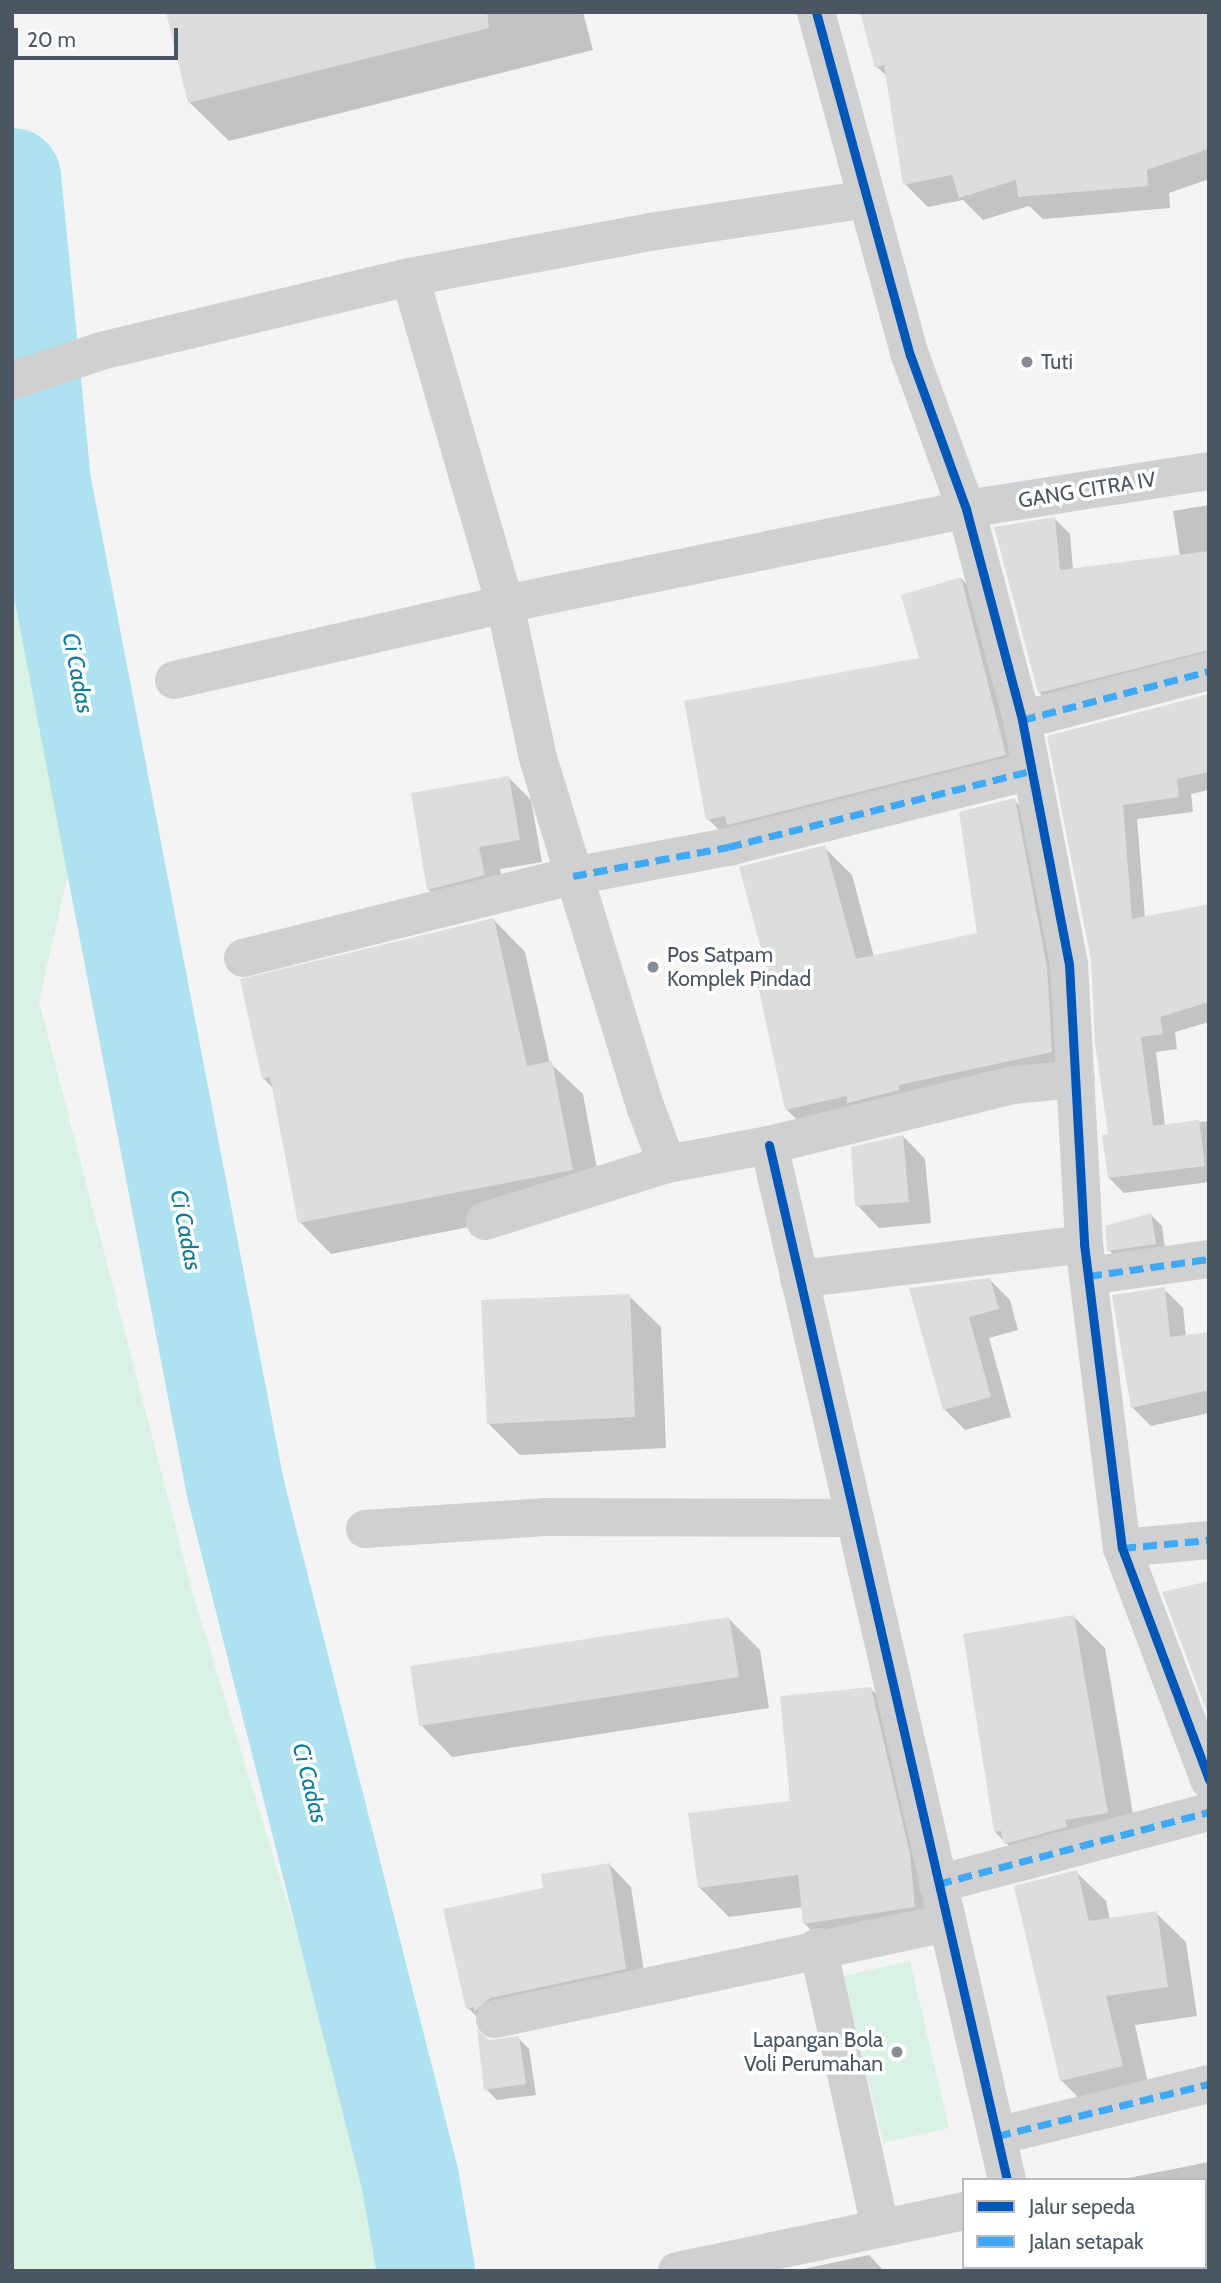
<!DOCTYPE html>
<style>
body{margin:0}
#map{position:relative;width:1221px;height:2283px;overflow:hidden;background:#f4f4f4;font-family:Cabin,sans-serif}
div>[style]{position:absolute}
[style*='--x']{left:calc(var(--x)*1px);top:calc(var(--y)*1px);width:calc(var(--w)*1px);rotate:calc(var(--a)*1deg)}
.green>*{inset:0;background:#d9f2e3}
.shadow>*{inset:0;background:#0003}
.river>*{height:98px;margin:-49px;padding:0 49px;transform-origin:49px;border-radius:49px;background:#aee2f0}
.building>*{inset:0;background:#ddddde}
.street>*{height:38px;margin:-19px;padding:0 19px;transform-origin:19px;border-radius:19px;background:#ced0d2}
.quiet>*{height:7px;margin-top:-3.5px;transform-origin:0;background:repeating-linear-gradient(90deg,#3fa9f5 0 14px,transparent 0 21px)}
.cycleway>*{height:9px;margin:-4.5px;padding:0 4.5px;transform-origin:4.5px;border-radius:4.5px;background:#0057b8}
.dots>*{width:19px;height:19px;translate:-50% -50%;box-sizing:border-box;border:4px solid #fff;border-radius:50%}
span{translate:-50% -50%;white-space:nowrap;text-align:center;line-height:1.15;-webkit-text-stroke:7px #fff;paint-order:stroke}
.poi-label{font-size:21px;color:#4a5661}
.left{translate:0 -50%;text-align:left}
.right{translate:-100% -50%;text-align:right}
.street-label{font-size:21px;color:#4a5661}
.water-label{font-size:23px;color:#0c7c9b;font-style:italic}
.frame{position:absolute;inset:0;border:14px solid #4a5661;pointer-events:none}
.legend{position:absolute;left:962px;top:2178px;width:245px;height:91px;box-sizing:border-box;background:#fff;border:2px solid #b7bbc0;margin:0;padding:9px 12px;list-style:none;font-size:21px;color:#4a5661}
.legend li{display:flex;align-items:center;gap:14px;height:35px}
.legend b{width:35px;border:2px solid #b7bbc0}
.scale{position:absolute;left:14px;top:28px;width:164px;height:32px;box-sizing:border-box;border:4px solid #4a5661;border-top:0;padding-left:9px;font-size:21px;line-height:24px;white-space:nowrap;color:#4a5661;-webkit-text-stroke:5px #fff;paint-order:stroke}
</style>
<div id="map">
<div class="green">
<i style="clip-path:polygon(12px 529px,75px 843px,39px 1002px,193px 1594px,329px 2038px,385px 2271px,12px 2271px)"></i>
<i style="clip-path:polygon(910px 1961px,949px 2128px,883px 2143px,844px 1976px)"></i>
</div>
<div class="shadow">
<i style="clip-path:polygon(168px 12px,583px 12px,593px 50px,229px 141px,190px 103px)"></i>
<i style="clip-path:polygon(861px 12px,1209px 12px,1209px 179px,1169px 193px,1170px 208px,1043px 219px,1029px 206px,983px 220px,963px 200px,928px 207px,905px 184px,888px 77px,877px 67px)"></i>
<i style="clip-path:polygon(1209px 505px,1209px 667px,1054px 708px,1039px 692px,1055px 519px,1070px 534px,1073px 570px,1180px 556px,1173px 511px)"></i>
<i style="clip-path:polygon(961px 578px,991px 609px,1036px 785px,738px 849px,708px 819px,922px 659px)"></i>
<i style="clip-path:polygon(1209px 695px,1209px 790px,1191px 794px,1193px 812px,1137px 819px,1145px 918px,1209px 908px,1209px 1022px,1175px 1032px,1177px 1049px,1156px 1052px,1165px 1126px,1209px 1121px,1209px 1182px,1124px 1193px,1109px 1178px,1110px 1136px,1092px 960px,1049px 737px)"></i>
<i style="clip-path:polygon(509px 778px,531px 800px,542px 862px,500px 869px,506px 897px,450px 911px,428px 889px)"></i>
<i style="clip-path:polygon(1014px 800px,1042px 828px,1079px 1080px,815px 1137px,786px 1109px,771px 980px,824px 847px,852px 875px,874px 957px,979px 934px)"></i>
<i style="clip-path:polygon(494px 920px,525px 952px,550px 1063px,583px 1094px,603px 1201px,331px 1254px,300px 1222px,274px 1089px,263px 1078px)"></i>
<i style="clip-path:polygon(903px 1136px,925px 1159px,931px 1223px,879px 1228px,857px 1205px)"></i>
<i style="clip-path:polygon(1151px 1215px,1162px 1226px,1166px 1255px,1120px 1262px,1109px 1250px)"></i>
<i style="clip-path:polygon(989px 1279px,1010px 1300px,1018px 1330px,989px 1338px,1011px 1417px,965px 1430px,944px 1409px,911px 1289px)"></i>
<i style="clip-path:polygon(1164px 1289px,1183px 1308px,1186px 1337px,1209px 1334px,1209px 1413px,1151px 1426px,1132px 1407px)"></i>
<i style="clip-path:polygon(629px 1296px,661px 1327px,666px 1448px,520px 1455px,488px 1423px)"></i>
<i style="clip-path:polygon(1074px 1617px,1105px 1648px,1138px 1844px,1037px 1874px,995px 1832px)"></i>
<i style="clip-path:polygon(729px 1619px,760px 1650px,769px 1708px,452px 1757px,421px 1725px)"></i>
<i style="clip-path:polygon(870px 1688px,900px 1718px,944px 1937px,834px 1953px,804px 1923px,803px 1907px,729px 1917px,699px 1887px,792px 1802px)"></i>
<i style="clip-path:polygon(609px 1864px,631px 1887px,647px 1991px,490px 2030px,468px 2008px,545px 1889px)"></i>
<i style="clip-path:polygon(1076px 1872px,1106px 1901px,1110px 1920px,1156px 1913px,1186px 1942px,1197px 2016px,1135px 2025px,1151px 2096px,1091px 2110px,1061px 2080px)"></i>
<i style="clip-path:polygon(518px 2038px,529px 2049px,536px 2095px,497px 2100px,486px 2089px,488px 2042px)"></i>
<i style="clip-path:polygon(1209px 2162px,1209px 2271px,1079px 2271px,1079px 2267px,1205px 2267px,1205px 2180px,1118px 2180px)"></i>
<i style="clip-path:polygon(869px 2255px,884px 2271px,794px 2271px)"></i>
</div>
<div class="river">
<i style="--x:12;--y:177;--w:307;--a:84.4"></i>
<i style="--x:42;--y:483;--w:1026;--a:79.11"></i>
<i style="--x:236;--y:1491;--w:710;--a:75.81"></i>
<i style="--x:410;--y:2179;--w:93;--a:80.1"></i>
</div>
<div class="building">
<i style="clip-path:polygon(166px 12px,487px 12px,489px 28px,188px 103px)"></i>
<i style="clip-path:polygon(860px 12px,1209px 12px,1209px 149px,1147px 170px,1148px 186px,1018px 197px,1016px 180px,959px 198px,952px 175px,903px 185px,884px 65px,875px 68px)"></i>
<i style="clip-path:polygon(1055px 517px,1060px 570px,1209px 551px,1209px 650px,1038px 693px,994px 527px)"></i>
<i style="clip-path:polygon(961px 577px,1006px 755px,727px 825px,725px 816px,706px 820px,684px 701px,919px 658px,901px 595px)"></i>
<i style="clip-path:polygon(1209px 694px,1209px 772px,1177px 779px,1179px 797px,1123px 805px,1132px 919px,1209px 904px,1209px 1002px,1160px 1017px,1163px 1034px,1141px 1037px,1153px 1126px,1199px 1120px,1205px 1166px,1108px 1178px,1102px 1135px,1108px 1134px,1095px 1043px,1091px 960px,1047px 736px)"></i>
<i style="clip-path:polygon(509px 776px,520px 840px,479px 847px,485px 875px,427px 890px,411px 793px)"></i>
<i style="clip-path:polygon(1015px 798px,1047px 967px,1052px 1052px,899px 1085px,899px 1090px,847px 1103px,847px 1096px,785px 1110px,757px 981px,769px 978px,739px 867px,825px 845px,856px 959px,977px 933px,959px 812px)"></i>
<i style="clip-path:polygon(494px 918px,527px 1066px,552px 1061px,573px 1170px,298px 1223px,270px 1077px,262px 1079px,240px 979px)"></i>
<i style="clip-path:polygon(903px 1135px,909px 1202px,855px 1206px,851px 1147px)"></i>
<i style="clip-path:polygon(1151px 1213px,1156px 1244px,1107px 1251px,1105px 1226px)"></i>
<i style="clip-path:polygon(990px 1278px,999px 1309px,969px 1317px,991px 1397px,943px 1410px,909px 1288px)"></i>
<i style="clip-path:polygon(1165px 1287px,1170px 1337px,1209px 1332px,1209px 1390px,1131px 1408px,1112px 1295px)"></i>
<i style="clip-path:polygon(630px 1294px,635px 1417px,487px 1424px,481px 1300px)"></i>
<i style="clip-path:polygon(1209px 1581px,1209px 1717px,1162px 1592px)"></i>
<i style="clip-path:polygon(1074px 1615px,1108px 1813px,1065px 1820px,1067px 1827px,1004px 1844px,1001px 1831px,994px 1832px,963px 1634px)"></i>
<i style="clip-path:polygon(729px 1617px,739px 1677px,419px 1726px,410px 1666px)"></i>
<i style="clip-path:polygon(871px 1687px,910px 1854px,915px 1907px,803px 1924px,798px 1875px,698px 1888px,688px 1813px,790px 1801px,780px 1696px)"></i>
<i style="clip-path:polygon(610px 1863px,626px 1969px,490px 1998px,474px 2012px,474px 2007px,466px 2009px,443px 1909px,543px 1888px,541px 1874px)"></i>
<i style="clip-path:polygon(1077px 1870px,1089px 1921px,1157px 1911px,1168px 1987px,1106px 1996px,1123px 2066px,1060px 2081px,1014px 1886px)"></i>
<i style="clip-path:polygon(477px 2029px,489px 2040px,519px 2036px,526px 2084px,484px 2090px)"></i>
</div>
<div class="street">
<i style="--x:816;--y:12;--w:356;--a:74.7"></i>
<i style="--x:910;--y:355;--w:164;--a:70"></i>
<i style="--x:966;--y:509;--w:218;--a:75.1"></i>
<i style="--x:1022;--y:720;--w:248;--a:79.1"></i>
<i style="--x:1069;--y:964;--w:280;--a:86.9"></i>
<i style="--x:1084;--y:1244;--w:306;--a:82.9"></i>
<i style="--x:1122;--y:1548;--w:248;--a:69.4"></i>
<i style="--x:410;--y:277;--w:341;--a:73.8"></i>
<i style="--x:505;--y:604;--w:157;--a:77.9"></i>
<i style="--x:538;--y:758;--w:364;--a:72.9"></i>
<i style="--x:645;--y:1106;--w:62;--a:69.2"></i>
<i style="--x:12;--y:381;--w:94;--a:-18.6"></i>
<i style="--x:101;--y:351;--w:318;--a:-13.5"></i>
<i style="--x:410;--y:277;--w:244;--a:-10.6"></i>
<i style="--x:650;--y:232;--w:219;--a:-8.6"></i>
<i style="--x:174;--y:680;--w:340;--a:-12.9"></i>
<i style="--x:505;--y:604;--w:471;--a:-11.6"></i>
<i style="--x:966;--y:509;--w:246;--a:-8.9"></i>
<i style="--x:1022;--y:720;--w:193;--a:-14.7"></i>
<i style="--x:243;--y:958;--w:340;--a:-14"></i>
<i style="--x:573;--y:876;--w:158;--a:-10.6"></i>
<i style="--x:728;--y:847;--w:312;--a:-14.1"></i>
<i style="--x:769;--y:1145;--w:1062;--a:77.05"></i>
<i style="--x:485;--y:1221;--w:191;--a:-17.4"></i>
<i style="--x:667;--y:1164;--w:104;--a:-10.6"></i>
<i style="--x:769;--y:1145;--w:251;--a:-13.8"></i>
<i style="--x:1013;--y:1085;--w:63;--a:-5.4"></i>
<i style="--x:1088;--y:1276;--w:122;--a:-8"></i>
<i style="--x:799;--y:1279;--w:287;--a:-7"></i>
<i style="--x:365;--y:1529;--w:181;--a:-3.8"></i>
<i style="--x:546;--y:1517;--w:308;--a:0.2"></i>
<i style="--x:1122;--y:1548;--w:87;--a:-5.3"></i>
<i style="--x:938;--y:1884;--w:280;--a:-14.9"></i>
<i style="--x:818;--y:1947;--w:286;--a:77.5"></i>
<i style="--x:495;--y:2019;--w:462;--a:-12"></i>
<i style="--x:997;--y:2136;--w:218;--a:-13.8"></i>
<i style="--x:1027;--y:2267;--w:4;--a:76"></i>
<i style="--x:677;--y:2271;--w:293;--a:-11.8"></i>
</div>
<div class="quiet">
<i style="--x:1022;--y:720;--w:193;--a:-14.7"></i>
<i style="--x:573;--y:876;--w:158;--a:-10.6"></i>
<i style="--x:728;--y:847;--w:312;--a:-14.1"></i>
<i style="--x:1088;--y:1276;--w:122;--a:-8"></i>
<i style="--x:1122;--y:1548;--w:87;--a:-5.3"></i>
<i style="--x:938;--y:1884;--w:280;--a:-14.9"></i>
<i style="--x:997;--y:2136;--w:218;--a:-13.8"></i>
</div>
<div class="cycleway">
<i style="--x:816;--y:12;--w:356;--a:74.7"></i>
<i style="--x:910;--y:355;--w:164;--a:70"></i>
<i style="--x:966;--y:509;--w:218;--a:75.1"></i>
<i style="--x:1022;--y:720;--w:248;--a:79.1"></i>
<i style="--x:1069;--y:964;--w:280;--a:86.9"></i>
<i style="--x:1084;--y:1244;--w:306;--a:82.9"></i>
<i style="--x:1122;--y:1548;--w:248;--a:69.4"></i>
<i style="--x:769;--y:1145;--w:1062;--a:77.05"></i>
</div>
<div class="dots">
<i style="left:1027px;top:362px;background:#868d94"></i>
<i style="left:653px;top:967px;background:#868d94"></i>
<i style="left:897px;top:2052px;background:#868d94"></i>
</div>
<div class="poi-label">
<span class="left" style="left:1041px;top:362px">Tuti</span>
<span class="left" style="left:667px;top:967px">Pos Satpam<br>Komplek Pindad</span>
<span class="right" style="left:883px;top:2052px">Lapangan Bola<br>Voli Perumahan</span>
</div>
<div class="street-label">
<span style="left:1087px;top:490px;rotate:-9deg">GANG CITRA IV</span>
</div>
<div class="water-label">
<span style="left:78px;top:673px;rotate:79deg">Ci Cadas</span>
<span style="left:186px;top:1230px;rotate:79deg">Ci Cadas</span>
<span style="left:310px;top:1783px;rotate:76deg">Ci Cadas</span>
</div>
<div class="frame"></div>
<ul class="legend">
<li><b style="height:9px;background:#0057b8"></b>Jalur sepeda</li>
<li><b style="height:9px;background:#3fa9f5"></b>Jalan setapak</li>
</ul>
<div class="scale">20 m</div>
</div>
